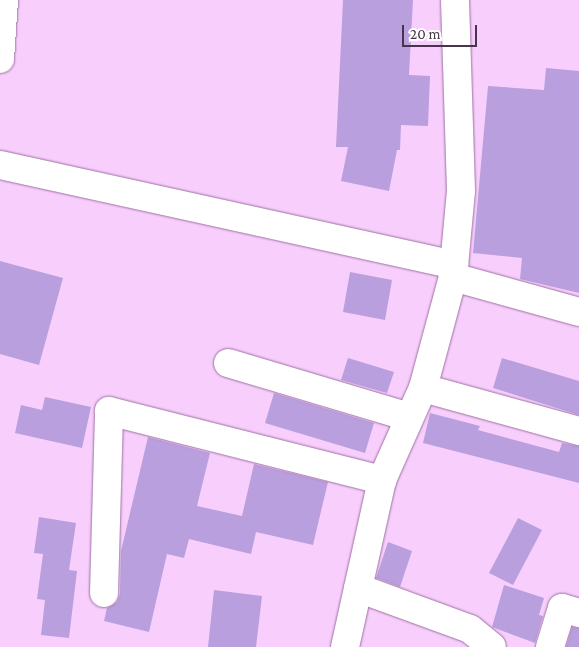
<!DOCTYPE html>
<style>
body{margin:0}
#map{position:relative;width:579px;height:647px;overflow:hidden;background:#f8cffc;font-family:"Crimson Pro",serif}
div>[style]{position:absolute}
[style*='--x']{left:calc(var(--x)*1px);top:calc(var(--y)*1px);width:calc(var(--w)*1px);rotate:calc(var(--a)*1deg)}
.building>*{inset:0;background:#b99fdd}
.roads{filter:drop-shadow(0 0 1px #9e71a4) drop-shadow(0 0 1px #9e71a4)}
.minor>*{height:28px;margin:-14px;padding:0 14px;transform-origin:14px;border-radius:14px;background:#fff}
span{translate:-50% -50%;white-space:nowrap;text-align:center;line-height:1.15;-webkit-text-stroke:5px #fff;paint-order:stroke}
.scale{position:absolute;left:402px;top:25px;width:75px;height:22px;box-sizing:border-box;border:2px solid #49354b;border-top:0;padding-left:6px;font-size:15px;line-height:18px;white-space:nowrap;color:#49354b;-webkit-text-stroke:4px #fff;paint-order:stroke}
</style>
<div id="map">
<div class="building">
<i style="clip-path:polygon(343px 0,413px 0,409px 75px,430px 76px,428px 126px,401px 125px,400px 150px,397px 150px,389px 191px,341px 181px,348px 147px,336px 147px)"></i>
<i style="clip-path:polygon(546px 68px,579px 71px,579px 293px,520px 279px,522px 258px,473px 253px,488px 86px,544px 90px)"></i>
<i style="clip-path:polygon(0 261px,63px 278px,39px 365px,0 354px)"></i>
<i style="clip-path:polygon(350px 272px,392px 280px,385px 320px,343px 312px)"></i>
<i style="clip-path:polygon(348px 358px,394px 372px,387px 393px,341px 380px)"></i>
<i style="clip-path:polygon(502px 358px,579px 381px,579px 415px,493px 388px)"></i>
<i style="clip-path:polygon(274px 393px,374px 423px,365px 453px,265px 423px)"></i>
<i style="clip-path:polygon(45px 397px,91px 407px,82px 448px,15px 433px,21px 405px,42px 410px)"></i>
<i style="clip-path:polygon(430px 413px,480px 426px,478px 430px,559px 452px,562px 443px,579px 446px,579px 483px,423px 443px)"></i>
<i style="clip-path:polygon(148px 437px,210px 453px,197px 506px,242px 516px,254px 464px,328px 482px,313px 545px,256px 532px,251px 554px,189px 539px,184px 558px,167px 554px,149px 632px,104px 621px,107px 608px,117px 602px,120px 594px,121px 551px)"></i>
<i style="clip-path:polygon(39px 517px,76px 523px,69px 570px,77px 571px,69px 638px,41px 635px,45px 600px,37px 599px,43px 554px,34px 553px)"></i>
<i style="clip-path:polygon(518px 518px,542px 530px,513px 585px,489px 573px)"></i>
<i style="clip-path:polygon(388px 542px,412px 551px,400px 587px,376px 578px)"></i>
<i style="clip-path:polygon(504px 585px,544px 598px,539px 615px,543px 616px,535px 643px,492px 627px)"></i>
<i style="clip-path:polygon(214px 590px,262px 596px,256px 647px,208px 647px)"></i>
<i style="clip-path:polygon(572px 627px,579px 628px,579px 647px,566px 647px)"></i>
</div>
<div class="roads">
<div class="minor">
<i style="--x:0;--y:59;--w:59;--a:-86.1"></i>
<i style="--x:0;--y:165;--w:465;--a:12.4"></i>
<i style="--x:453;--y:277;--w:131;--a:15.5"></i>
<i style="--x:228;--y:363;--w:189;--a:16.6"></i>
<i style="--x:423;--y:388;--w:162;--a:15.4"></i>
<i style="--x:358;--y:588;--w:119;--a:20.1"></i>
<i style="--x:470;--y:629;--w:28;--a:39"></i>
<i style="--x:104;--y:593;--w:182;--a:-88.4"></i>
<i style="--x:109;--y:411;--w:282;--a:14.2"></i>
<i style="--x:345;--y:647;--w:171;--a:-77.5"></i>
<i style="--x:382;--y:480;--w:101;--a:-66"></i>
<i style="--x:423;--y:388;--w:115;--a:-74.9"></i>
<i style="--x:453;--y:277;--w:86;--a:-84.7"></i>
<i style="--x:461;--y:191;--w:191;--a:-91.8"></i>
<i style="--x:550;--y:647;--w:41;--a:-72.9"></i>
<i style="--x:562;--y:608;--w:18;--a:16"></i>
</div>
</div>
<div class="scale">20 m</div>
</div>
